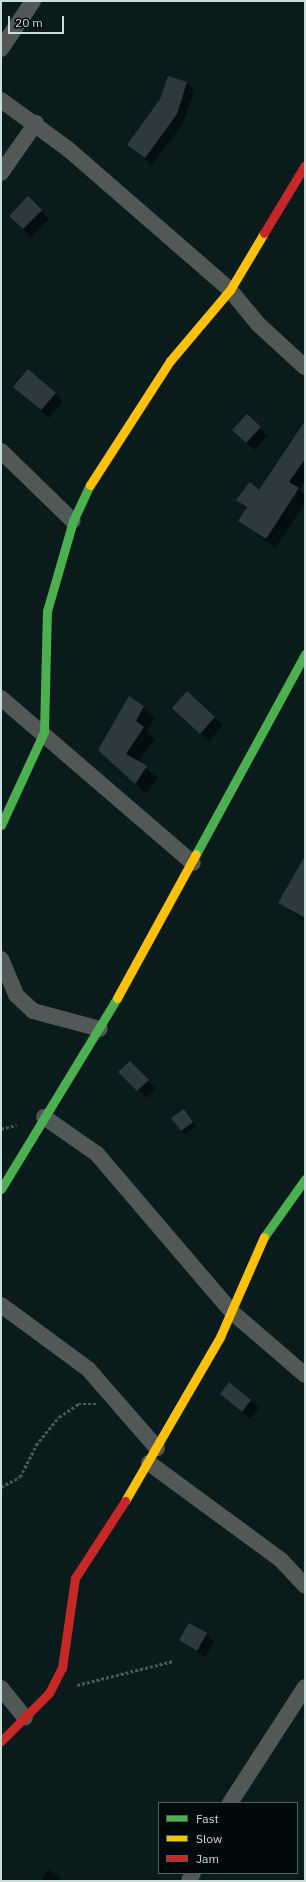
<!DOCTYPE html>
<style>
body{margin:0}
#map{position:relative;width:306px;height:1882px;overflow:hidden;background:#0a1b1b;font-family:"IBM Plex Sans",sans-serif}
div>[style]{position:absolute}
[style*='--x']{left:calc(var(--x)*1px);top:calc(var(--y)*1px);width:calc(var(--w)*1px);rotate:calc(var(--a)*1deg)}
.shadow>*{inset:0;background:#0007}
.building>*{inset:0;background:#2c3a3d}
.path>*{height:2.5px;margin-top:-1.25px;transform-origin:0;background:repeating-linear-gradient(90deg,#4c5655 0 3px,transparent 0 5px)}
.street>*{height:16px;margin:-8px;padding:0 8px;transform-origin:8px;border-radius:8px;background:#525856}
.fast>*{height:9px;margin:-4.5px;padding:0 4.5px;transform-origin:4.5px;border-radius:4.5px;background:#4caf50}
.slow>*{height:9px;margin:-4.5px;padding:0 4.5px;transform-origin:4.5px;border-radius:4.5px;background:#ffc107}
.jam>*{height:9px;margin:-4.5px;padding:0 4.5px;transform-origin:4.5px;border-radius:4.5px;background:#c62828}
span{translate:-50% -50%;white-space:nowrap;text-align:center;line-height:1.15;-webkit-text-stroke:3.5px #000a0a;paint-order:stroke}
.frame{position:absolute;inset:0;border:2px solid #c9dfde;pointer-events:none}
.legend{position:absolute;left:158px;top:1802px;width:140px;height:72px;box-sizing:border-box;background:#000a0a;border:1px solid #505f5f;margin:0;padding:5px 7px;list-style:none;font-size:12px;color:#c9dfde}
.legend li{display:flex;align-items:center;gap:8px;height:20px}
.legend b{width:20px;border:1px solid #505f5f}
.scale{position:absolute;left:8px;top:16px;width:56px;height:18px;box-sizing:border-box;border:2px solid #c9dfde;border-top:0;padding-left:5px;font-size:12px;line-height:14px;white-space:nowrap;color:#c9dfde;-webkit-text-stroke:3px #000a0a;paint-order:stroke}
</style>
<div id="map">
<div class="shadow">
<i style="clip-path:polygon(168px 77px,187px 83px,194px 90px,184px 122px,152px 165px,128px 145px,161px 99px)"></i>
<i style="clip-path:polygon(28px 198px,49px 219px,31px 237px,10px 216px)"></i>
<i style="clip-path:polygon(14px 387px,55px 393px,63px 402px,49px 418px)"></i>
<i style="clip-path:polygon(247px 416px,268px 436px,255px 450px,241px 438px)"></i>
<i style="clip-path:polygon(305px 434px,305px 481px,299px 490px,305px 495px,305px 503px,275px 548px,239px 520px,247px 509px,238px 500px,259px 491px)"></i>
<i style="clip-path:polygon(187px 693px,223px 725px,209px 741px,181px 716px)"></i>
<i style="clip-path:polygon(143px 707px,155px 718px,147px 731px,155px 739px,138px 762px,158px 778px,146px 794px,111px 761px)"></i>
<i style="clip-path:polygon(305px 873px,305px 922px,280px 903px)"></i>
<i style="clip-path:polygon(130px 1062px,156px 1089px,146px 1098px,120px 1072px)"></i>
<i style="clip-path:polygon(184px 1110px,196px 1126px,185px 1134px,181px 1130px)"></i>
<i style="clip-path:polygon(221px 1394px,251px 1400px,259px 1408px,250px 1419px)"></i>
<i style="clip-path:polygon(206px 1634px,214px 1642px,205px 1658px,180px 1640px)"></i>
<i style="clip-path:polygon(48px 1869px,59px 1877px,63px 1881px,40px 1881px)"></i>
</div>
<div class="building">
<i style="clip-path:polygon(168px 76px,187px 82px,177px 114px,145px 158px,127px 145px,160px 99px)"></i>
<i style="clip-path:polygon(28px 196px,42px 210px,23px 229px,9px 216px)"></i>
<i style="clip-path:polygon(28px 369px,56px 393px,41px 410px,13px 387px)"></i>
<i style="clip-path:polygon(247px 414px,261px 427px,246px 443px,232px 430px)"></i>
<i style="clip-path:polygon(305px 421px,305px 459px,289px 482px,299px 488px,266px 539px,238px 521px,247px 507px,236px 500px,250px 482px,259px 490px)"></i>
<i style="clip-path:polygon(187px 691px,215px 717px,200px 734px,172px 708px)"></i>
<i style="clip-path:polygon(129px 696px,144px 706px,136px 721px,144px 727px,126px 754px,147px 766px,135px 784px,98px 750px)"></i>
<i style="clip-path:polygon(305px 856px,305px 918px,278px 903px)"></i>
<i style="clip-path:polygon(130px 1061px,149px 1080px,137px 1091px,118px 1072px)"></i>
<i style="clip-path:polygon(184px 1109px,193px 1122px,181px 1131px,171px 1118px)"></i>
<i style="clip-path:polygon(229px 1382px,251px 1400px,242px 1412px,220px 1394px)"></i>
<i style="clip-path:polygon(189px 1623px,207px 1633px,197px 1651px,179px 1640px)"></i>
</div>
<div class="path">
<i style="--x:1;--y:1129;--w:16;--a:-15"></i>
<i style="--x:1;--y:1487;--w:21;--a:-28"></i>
<i style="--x:20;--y:1477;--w:36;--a:-63"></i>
<i style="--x:36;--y:1445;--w:36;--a:-51"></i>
<i style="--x:59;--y:1417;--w:23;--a:-34"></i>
<i style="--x:78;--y:1404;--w:18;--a:0"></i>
<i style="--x:77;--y:1685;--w:99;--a:-14"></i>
</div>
<div class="street">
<i style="--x:1;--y:49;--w:58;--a:-56.3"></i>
<i style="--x:1;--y:100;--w:83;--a:36.2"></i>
<i style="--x:68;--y:149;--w:215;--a:41"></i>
<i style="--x:230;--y:290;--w:44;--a:50.5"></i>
<i style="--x:258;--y:324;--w:64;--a:42.5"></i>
<i style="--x:1;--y:173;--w:61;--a:-55"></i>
<i style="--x:1;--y:451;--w:100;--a:44.2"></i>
<i style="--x:1;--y:698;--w:253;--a:40.7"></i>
<i style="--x:1;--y:959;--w:39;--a:67"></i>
<i style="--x:16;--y:995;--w:23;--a:43"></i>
<i style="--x:33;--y:1011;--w:69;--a:15"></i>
<i style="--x:44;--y:1117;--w:65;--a:34.9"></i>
<i style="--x:97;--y:1154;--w:209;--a:49.5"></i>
<i style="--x:233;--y:1313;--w:95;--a:40.7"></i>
<i style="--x:1;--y:1305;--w:108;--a:36.3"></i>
<i style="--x:88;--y:1369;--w:105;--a:48.9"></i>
<i style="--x:149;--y:1463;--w:164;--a:36.3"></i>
<i style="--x:281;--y:1560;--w:35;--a:47"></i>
<i style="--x:1;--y:1688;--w:38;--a:51"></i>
<i style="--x:230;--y:1803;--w:138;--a:-57.1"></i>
<i style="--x:189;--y:1881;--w:9;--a:-63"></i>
</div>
<div class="fast">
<i style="--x:1;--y:825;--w:102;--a:-65.2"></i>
<i style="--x:44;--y:732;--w:121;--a:-88.6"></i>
<i style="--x:47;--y:611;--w:94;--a:-73.9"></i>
<i style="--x:73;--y:521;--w:40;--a:-65"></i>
<i style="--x:196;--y:854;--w:228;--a:-61.4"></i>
<i style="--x:1;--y:1189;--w:223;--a:-58.7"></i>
<i style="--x:264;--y:1237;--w:71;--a:-54.7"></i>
</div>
<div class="slow">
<i style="--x:90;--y:485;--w:148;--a:-57.2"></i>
<i style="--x:170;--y:361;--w:93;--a:-49.8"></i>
<i style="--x:230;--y:290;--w:66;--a:-59.2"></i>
<i style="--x:117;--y:998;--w:164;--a:-61.3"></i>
<i style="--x:125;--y:1501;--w:190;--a:-59.9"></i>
<i style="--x:220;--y:1337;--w:109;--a:-66.3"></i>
</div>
<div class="jam">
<i style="--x:264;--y:233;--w:79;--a:-58.9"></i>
<i style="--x:1;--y:1741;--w:68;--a:-45"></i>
<i style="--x:49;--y:1693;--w:28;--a:-63"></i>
<i style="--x:62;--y:1668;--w:91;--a:-81.8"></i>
<i style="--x:75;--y:1578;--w:92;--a:-57"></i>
</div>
<div class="frame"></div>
<ul class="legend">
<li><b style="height:5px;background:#4caf50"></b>Fast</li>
<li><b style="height:5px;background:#ffc107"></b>Slow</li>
<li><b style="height:5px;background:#c62828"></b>Jam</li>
</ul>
<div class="scale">20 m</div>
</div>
